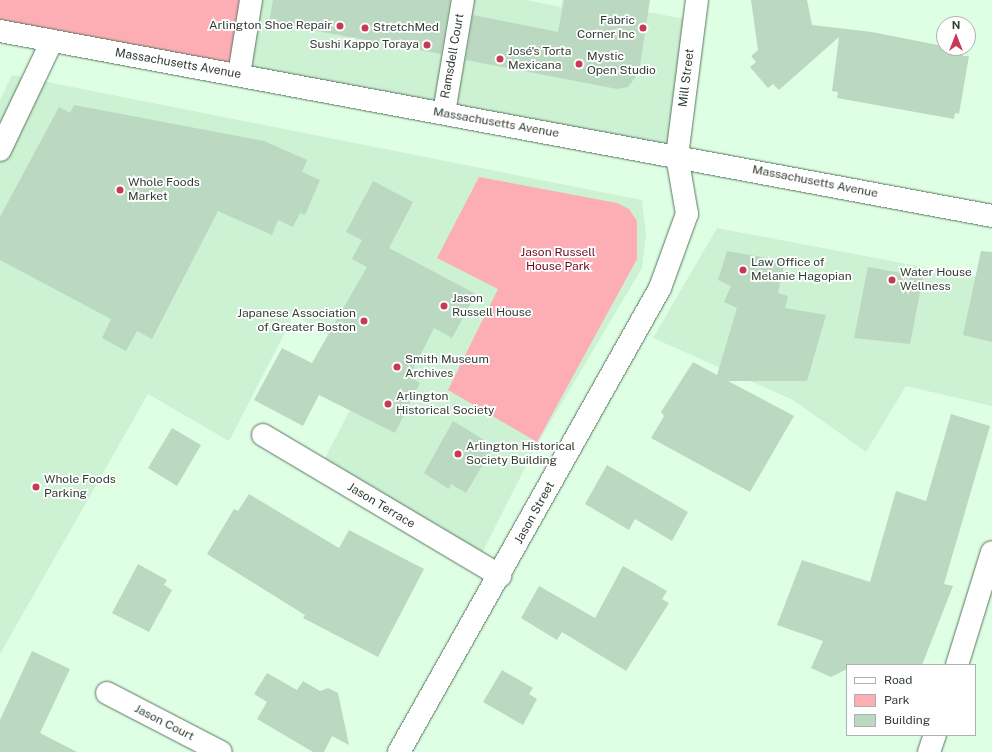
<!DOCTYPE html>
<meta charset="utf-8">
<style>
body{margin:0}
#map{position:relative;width:992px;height:752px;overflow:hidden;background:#dfffe5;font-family:"Public Sans",sans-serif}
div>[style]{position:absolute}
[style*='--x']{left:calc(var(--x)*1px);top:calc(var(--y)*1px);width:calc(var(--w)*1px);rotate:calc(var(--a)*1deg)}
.built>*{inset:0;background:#ccf1d3}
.green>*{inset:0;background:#fdaeb5}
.building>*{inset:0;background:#bad9c0}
.roads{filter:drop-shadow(0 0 1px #59755f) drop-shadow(0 0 1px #59755f)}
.street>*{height:22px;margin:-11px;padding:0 11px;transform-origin:11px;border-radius:11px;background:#fff}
.secondary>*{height:22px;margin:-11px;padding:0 11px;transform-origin:11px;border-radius:11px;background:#fff}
.primary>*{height:22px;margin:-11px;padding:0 11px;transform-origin:11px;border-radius:11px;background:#fff}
.dots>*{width:11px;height:11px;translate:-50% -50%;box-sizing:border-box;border:2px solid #fff;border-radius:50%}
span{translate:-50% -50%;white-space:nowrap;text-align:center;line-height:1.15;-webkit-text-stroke:3.5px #fff;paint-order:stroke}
.poi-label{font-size:12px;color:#313d33}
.right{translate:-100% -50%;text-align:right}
.left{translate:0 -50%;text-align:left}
.street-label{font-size:12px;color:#313d33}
.park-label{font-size:12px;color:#670b24}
.legend{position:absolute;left:846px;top:664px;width:130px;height:72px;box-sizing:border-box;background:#fff;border:1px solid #adb1ad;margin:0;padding:5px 7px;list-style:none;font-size:12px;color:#313d33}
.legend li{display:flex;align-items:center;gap:8px;height:20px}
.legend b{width:20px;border:1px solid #adb1ad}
.north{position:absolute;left:936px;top:16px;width:40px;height:40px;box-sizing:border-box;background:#fff;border:1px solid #adb1ad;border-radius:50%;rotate:0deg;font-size:11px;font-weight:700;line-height:16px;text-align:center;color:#313d33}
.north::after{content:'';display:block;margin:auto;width:14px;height:18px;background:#c83857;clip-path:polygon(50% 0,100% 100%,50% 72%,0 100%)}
</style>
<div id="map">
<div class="built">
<i style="clip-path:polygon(251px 0,526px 0,561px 7px,562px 0,588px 0,694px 21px,677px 156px,239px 75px)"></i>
<i style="clip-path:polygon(12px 75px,642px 200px,646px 235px,642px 268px,535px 448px,482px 553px,325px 458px,375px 362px,294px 315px,229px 441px,148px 394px,0 654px,0 100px)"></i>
<i style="clip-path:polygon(717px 228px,992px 280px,992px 406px,906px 386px,866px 452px,793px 400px,653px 338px)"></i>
</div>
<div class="green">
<i style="clip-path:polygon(0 0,251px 0,239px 75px,0 31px)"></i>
<i style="clip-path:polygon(479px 177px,617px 203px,629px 209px,637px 221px,637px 259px,537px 442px,448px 390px,498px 289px,437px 258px)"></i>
</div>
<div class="building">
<i style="clip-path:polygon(273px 0,450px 0,441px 54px,269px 22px)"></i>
<i style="clip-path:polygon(564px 0,650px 0,639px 72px,628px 87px,617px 89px,466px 60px,473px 15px,558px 32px)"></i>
<i style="clip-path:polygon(751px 0,807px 0,812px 25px,872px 32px,963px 50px,963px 56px,969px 56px,959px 114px,955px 113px,954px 119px,837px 98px,838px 92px,832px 91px,839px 37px,779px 90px,773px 84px,768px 88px,750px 67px,756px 62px,751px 56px,758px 50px)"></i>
<i style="clip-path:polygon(74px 105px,264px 141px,307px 160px,302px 172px,320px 180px,305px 215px,300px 213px,293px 227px,278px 220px,272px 235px,218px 211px,152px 339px,137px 331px,126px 351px,102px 338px,111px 319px,0 260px,0 217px,59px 107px,70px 113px)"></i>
<i style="clip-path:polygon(373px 181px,413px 202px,389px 248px,476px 294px,452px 338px,434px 328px,409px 377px,420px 383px,395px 433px,319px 395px,303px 426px,254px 400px,282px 348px,312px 363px,367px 267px,352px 259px,362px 240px,346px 232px)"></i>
<i style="clip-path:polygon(727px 251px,785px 261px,778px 293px,788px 296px,785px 308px,826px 315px,807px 381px,728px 381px,794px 416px,750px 492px,651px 438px,664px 416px,661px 412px,693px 362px,717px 375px,737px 308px,724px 302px,731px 286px,718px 280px)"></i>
<i style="clip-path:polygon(981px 251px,992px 252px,992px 342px,963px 335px)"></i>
<i style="clip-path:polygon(868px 267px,923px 277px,910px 344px,854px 338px)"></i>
<i style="clip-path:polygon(951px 414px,990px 426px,944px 584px,953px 586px,922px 665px,847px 665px,847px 669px,831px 677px,811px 668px,823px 641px,777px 625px,802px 560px,870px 582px,896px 491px,926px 501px)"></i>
<i style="clip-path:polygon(453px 421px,494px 446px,466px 493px,451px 484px,449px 489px,424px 473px)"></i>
<i style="clip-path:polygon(172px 428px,201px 445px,177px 486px,148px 468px)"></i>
<i style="clip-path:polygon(607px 465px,688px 512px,672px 541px,635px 519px,629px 530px,585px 504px)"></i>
<i style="clip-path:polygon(249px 494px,339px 548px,349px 530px,424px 569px,378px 657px,303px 618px,305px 615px,207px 554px,234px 509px,238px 511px)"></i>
<i style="clip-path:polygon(138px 564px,167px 580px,164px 585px,172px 590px,149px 632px,112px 613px)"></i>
<i style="clip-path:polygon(623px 566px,667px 591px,662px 599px,669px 603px,626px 671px,562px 632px,557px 640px,521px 618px,539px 586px,595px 618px)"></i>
<i style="clip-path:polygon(32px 651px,70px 669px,40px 733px,77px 752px,0 752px,0 720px)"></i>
<i style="clip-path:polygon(502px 670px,533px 688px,529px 694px,537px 699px,523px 725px,483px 702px)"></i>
<i style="clip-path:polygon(267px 673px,297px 690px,303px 681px,320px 691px,328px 688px,338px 693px,349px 745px,332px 736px,324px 752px,313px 752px,257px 719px,267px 702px,254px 694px)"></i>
</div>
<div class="roads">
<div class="street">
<i style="--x:239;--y:75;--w:76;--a:-80.9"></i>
<i style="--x:444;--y:113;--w:115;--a:-80.5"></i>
<i style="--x:0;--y:150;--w:121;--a:-64.5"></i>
<i style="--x:263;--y:435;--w:276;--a:30.7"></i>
<i style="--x:957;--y:665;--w:118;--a:-72.8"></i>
<i style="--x:107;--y:693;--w:128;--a:27.4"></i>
<i style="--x:929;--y:752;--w:18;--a:-71"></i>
</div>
<div class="secondary">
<i style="--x:399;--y:752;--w:532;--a:-60.64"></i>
<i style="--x:660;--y:288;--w:79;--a:-70"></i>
<i style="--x:687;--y:214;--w:59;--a:-99.8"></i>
<i style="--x:677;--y:156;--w:157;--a:-82.7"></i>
</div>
<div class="primary">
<i style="--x:0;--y:31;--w:1009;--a:10.56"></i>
</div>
</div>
<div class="dots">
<i style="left:340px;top:26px;background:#c83857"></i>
<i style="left:365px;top:28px;background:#c83857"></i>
<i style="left:643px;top:28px;background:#c83857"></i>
<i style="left:427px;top:45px;background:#c83857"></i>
<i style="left:500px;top:59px;background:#c83857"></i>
<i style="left:579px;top:64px;background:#c83857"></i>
<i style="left:120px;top:190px;background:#c83857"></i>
<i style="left:743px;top:270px;background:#c83857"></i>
<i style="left:892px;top:280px;background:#c83857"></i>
<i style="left:444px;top:306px;background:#c83857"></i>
<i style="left:364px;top:321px;background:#c83857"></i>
<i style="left:397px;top:367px;background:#c83857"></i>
<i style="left:388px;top:404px;background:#c83857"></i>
<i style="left:458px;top:454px;background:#c83857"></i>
<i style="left:36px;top:487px;background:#c83857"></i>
</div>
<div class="poi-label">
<span class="right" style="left:635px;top:28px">Fabric<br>Corner Inc</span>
<span class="right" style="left:332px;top:26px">Arlington Shoe Repair</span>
<span class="left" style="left:373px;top:28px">StretchMed</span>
<span class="right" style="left:419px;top:45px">Sushi Kappo Toraya</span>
<span class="left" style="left:508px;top:59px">José's Torta<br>Mexicana</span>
<span class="left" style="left:587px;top:64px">Mystic<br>Open Studio</span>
<span class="left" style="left:128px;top:190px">Whole Foods<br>Market</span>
<span class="left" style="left:751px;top:270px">Law Office of<br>Melanie Hagopian</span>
<span class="left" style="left:900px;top:280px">Water House<br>Wellness</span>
<span class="left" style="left:452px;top:306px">Jason<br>Russell House</span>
<span class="right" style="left:356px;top:321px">Japanese Association<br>of Greater Boston</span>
<span class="left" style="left:405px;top:367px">Smith Museum<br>Archives</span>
<span class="left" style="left:396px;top:404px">Arlington<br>Historical Society</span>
<span class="left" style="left:466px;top:454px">Arlington Historical<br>Society Building</span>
<span class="left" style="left:44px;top:487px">Whole Foods<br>Parking</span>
</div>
<div class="street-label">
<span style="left:453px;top:56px;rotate:-80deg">Ramsdell Court</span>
<span style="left:178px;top:64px;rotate:10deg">Massachusetts Avenue</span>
<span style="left:687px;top:78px;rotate:-83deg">Mill Street</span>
<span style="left:496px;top:123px;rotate:10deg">Massachusetts Avenue</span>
<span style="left:815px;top:182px;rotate:11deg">Massachusetts Avenue</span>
<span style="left:381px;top:506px;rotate:31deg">Jason Terrace</span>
<span style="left:535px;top:513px;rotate:-61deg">Jason Street</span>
<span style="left:164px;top:723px;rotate:27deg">Jason Court</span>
</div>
<div class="park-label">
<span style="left:558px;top:260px">Jason Russell<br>House Park</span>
</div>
<ul class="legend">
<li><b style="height:5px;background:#fff"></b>Road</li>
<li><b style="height:11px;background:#fdaeb5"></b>Park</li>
<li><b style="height:11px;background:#bad9c0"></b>Building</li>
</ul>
<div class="north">N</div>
</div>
